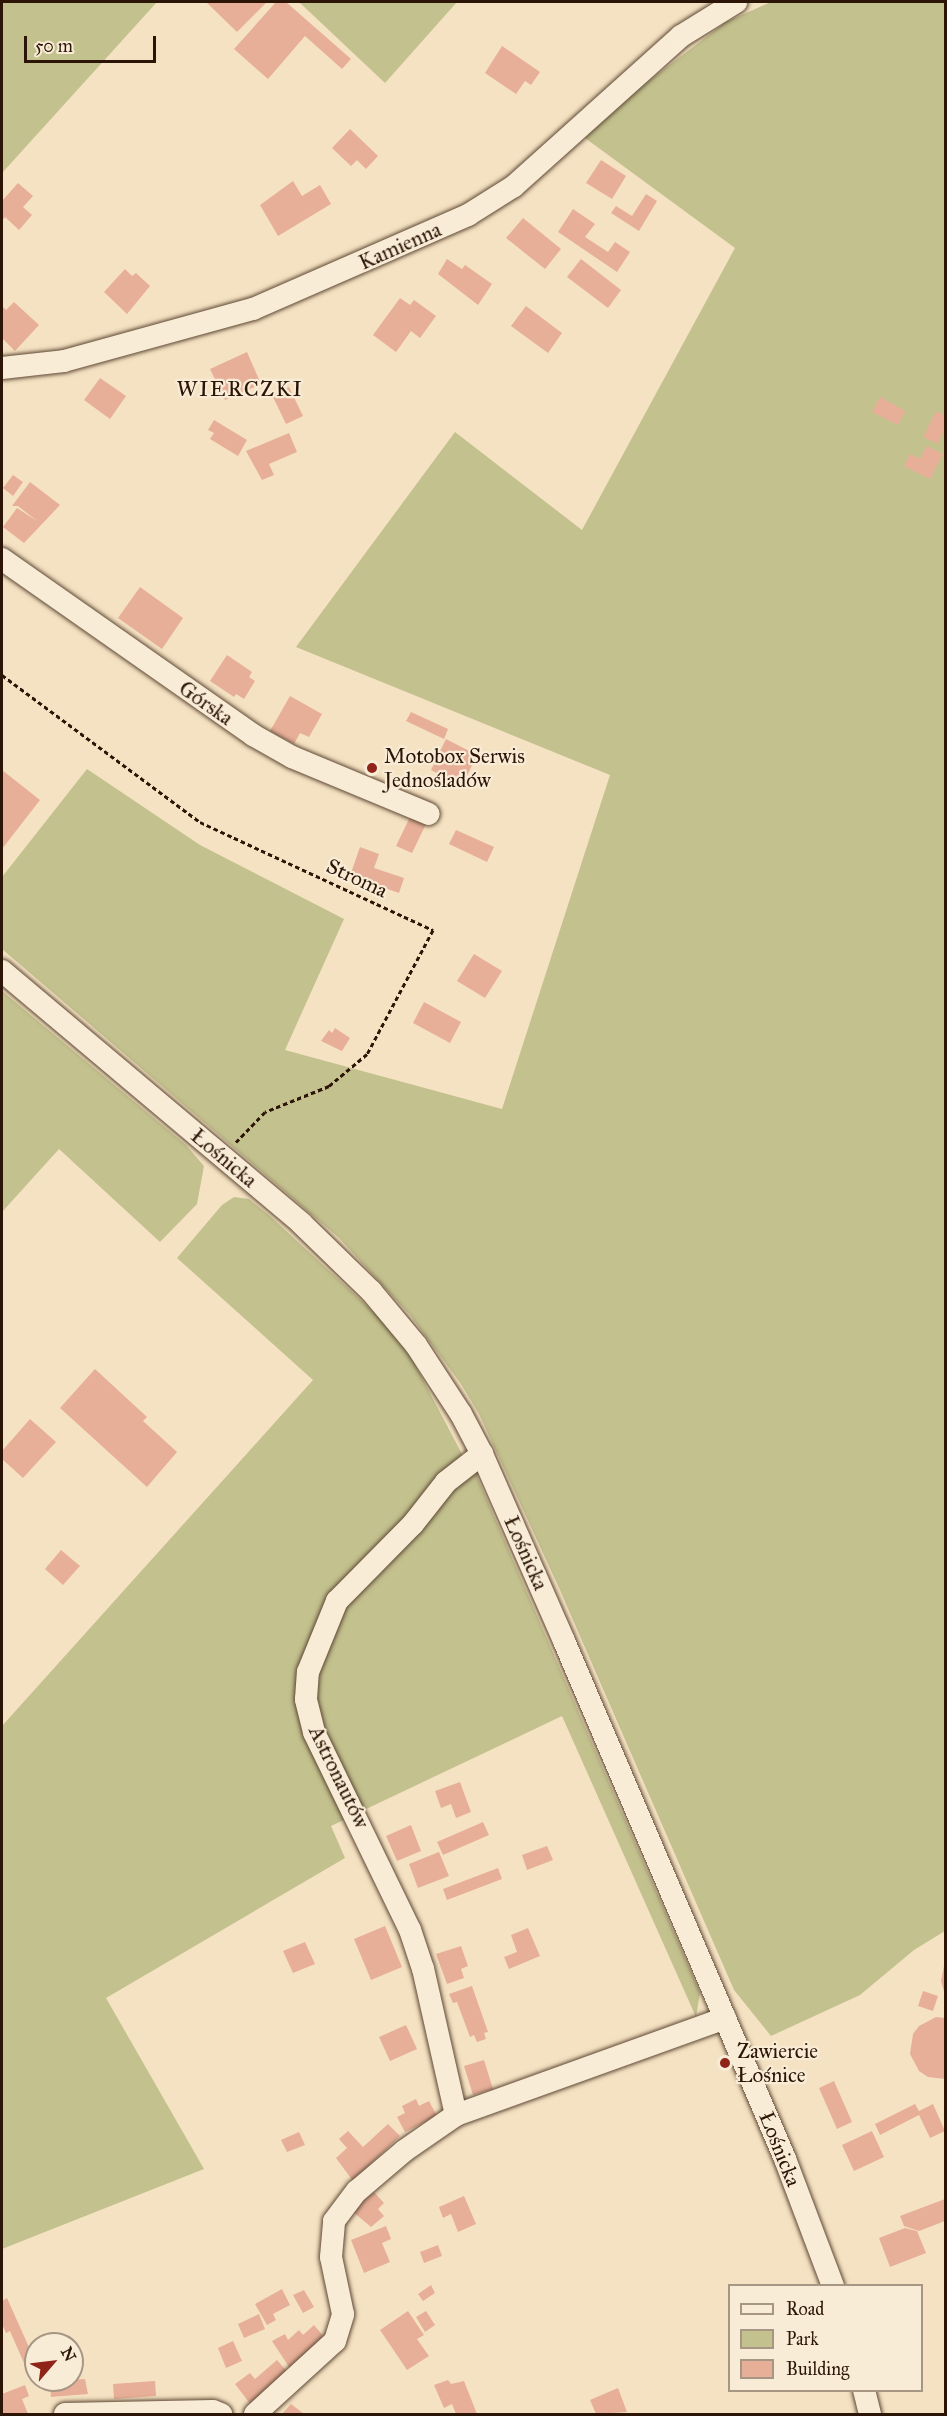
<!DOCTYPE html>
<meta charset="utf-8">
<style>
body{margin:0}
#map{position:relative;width:947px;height:2416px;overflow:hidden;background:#f5e2c2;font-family:"IM FELL Great Primer",serif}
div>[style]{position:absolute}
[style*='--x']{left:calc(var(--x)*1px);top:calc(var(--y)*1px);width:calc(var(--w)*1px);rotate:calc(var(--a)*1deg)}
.green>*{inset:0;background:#c3c18e}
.building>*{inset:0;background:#e7af98}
.path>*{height:3px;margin-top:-1.5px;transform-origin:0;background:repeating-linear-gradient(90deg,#2c1506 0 4.5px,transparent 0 7.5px)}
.roads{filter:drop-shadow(0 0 2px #5e4835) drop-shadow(0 0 2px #5e4835)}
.minor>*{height:22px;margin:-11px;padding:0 11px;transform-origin:11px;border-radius:11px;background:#f8ecd7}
.dots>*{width:16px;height:16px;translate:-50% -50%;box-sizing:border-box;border:3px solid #f8ecd7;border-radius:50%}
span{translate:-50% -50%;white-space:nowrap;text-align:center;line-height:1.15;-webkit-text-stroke:4.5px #f8ecd7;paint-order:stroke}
.street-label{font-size:21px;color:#2c1506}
.poi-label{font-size:21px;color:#2c1506}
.left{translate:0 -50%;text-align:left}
.neighbourhood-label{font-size:22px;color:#2c1506;letter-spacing:1.5px}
.frame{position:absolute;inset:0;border:3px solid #2c1506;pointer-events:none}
.legend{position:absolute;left:728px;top:2284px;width:195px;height:108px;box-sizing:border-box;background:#f8ecd7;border:2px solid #a69683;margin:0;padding:8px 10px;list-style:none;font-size:18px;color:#2c1506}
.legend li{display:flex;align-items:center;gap:12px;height:30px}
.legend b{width:30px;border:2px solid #a69683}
.north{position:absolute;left:24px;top:2332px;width:60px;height:60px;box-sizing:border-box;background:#f8ecd7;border:2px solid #a69683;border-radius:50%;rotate:62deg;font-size:16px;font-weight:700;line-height:24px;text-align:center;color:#2c1506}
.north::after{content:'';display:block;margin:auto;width:21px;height:27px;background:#8f2418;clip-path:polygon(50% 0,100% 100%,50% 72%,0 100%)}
.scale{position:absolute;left:24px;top:36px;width:132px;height:27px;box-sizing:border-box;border:3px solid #2c1506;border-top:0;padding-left:8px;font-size:18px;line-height:21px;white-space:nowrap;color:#2c1506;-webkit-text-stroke:4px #f8ecd7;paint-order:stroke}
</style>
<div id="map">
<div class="green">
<i style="clip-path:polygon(2px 2px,157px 2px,2px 173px)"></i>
<i style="clip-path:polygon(299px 2px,457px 2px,385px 83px)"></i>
<i style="clip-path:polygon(771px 2px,945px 2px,945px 1931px,914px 1950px,860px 1995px,771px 2036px,734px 1990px,560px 1590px,479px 1414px,461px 1384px,410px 1315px,339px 1238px,2px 949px,2px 877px,87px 769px,200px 845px,344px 919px,285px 1050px,502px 1109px,610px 775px,296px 647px,455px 432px,582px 530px,735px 248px,585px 138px,617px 105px,726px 22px)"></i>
<i style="clip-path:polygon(2px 991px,186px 1145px,204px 1166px,197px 1204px,160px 1242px,59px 1149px,2px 1212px)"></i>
<i style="clip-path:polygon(234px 1197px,249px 1199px,270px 1216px,379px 1317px,412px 1359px,463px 1456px,338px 1592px,301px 1674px,348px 1818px,331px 1826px,345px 1858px,106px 1998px,204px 2169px,2px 2249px,2px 1726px,313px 1380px,177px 1258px,222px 1205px)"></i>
<i style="clip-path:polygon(475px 1472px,700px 1993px,696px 2017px,562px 1716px,362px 1811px,317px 1715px,316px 1665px,347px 1599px,440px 1495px)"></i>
</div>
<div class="building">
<i style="clip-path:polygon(206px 2px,267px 2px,237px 32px)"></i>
<i style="clip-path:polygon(276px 2px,286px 2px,351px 59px,342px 69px,305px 36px,268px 79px,234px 49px)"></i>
<i style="clip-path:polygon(502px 46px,540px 72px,531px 85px,525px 81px,516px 94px,485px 73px)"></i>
<i style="clip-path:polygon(350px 129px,378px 156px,366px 169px,357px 160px,351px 166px,332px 148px)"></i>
<i style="clip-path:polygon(601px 160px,626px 176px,612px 199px,586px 183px)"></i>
<i style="clip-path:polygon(293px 181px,302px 196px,320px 185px,331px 204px,278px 236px,260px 205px)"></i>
<i style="clip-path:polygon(18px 183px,33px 196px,23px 207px,32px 215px,19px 230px,5px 217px,2px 221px,2px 201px)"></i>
<i style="clip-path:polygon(646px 194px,657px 201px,639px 231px,611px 213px,616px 206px,632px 216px)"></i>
<i style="clip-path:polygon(573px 209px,595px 224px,585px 237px,608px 252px,615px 242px,630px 252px,617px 272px,558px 232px)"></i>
<i style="clip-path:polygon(523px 218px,561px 249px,545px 269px,506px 238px)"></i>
<i style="clip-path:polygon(447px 259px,462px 269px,465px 265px,492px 284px,478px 305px,438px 274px)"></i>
<i style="clip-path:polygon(581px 259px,621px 290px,608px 308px,567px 277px)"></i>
<i style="clip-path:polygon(125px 269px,132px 276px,136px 273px,150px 286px,127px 314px,104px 292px)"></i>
<i style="clip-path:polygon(400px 298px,410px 305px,414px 300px,436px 316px,420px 338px,411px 331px,396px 352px,373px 335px)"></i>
<i style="clip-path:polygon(14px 302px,39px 325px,15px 351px,2px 338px,2px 306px,6px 310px)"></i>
<i style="clip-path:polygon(526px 306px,562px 333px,548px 353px,511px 326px)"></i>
<i style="clip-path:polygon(247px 352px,261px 384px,225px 400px,210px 369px)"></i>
<i style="clip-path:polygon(100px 378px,126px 396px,110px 419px,84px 400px)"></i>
<i style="clip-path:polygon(289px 387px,303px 416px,286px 424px,272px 395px)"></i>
<i style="clip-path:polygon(880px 397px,905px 411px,898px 425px,872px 412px)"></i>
<i style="clip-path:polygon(936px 411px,945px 416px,945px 428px,938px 444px,923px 437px)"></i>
<i style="clip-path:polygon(214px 420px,247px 440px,238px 456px,210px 439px,214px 433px,208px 430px)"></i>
<i style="clip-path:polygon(289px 433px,297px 452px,269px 464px,274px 475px,262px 480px,246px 451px)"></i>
<i style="clip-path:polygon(927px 446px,943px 454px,930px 479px,904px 466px,910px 454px,920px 459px)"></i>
<i style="clip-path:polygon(13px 475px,23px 482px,13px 496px,3px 488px)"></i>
<i style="clip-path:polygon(30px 482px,60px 505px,24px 543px,3px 527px,17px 508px,37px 521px,18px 506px,12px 506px)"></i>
<i style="clip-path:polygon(140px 587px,183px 618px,162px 649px,118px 618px)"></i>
<i style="clip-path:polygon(227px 655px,252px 672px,249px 677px,255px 681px,244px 699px,236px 694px,234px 697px,210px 681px)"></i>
<i style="clip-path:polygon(290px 696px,322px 714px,309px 737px,300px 733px,294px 744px,270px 731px)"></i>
<i style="clip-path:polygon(411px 712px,448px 729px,444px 739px,406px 721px)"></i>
<i style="clip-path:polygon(446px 739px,477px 755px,462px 786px,431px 770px)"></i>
<i style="clip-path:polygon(2px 770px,40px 800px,2px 849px)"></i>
<i style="clip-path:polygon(410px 817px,426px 824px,412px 853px,396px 846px)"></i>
<i style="clip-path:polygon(456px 830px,494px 847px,487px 862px,449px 844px)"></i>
<i style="clip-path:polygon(360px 847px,379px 854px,374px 868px,404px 878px,399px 893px,350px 876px)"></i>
<i style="clip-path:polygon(474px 954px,502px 971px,485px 998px,457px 981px)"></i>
<i style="clip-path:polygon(424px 1002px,461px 1022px,450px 1043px,413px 1023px)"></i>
<i style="clip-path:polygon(335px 1028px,350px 1038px,342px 1051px,321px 1041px,329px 1030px,332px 1033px)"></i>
<i style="clip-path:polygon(95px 1369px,147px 1417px,143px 1421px,177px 1452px,147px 1487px,60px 1408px)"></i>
<i style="clip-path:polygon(30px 1419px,56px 1442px,23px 1478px,2px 1459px,2px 1451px)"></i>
<i style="clip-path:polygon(61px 1550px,80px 1566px,63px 1585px,45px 1569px)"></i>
<i style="clip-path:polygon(460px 1782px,471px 1812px,456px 1818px,451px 1804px,441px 1808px,435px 1791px)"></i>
<i style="clip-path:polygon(483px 1822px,489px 1835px,443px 1855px,437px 1842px)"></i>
<i style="clip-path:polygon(411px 1825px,421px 1851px,397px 1861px,386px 1836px)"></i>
<i style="clip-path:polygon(547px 1846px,553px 1860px,527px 1870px,522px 1855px)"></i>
<i style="clip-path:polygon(439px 1852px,449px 1876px,418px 1888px,409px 1864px)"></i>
<i style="clip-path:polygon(498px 1868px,502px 1879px,447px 1900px,443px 1889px)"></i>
<i style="clip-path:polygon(385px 1926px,402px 1967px,371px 1980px,354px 1939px)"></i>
<i style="clip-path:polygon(528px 1928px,540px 1956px,509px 1969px,504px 1957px,517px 1952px,511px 1935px)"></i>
<i style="clip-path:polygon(305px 1942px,315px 1964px,293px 1973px,283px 1951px)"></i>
<i style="clip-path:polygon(461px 1946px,468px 1966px,461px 1969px,464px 1978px,447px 1984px,436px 1954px)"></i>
<i style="clip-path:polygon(945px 1961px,945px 1995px,941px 1981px)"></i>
<i style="clip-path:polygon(472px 1986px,488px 2032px,484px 2033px,486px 2039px,477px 2042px,474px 2035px,470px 2037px,457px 2002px,453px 2003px,449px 1994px)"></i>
<i style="clip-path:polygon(923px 1991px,938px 1996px,933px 2011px,918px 2006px)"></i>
<i style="clip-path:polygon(936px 2017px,945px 2018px,945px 2079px,928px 2077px,919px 2071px,910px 2054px,913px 2034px,919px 2026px)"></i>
<i style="clip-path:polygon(406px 2025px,417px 2049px,390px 2061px,379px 2037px)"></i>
<i style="clip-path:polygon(484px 2060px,493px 2089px,473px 2095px,464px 2066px)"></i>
<i style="clip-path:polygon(834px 2081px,852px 2122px,837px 2129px,819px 2088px)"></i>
<i style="clip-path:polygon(416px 2099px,419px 2106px,429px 2101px,437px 2116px,405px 2132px,397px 2117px,405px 2113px,402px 2106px)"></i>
<i style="clip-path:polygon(915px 2104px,919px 2111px,933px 2104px,945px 2131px,930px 2138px,919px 2115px,880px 2135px,875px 2124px)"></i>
<i style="clip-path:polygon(388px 2124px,400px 2136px,353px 2181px,336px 2158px,347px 2148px,339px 2139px,348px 2131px,363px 2147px)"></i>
<i style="clip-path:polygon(872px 2131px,884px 2157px,854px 2171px,842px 2145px)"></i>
<i style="clip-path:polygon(299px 2132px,305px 2145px,287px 2152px,281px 2140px)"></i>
<i style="clip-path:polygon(374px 2192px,384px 2203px,378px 2209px,384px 2216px,371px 2227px,352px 2211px)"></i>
<i style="clip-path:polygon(464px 2196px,476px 2224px,458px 2232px,451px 2214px,443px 2218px,439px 2207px)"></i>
<i style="clip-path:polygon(945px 2199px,945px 2221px,919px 2231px,904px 2226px,900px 2216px)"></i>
<i style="clip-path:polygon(386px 2226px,391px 2239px,382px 2243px,390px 2262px,364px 2273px,351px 2240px)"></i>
<i style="clip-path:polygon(905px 2228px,917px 2231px,926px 2253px,890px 2267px,879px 2238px)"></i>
<i style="clip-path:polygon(438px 2245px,442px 2256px,424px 2263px,420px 2252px)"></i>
<i style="clip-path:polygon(431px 2285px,435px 2293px,423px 2301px,418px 2294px)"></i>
<i style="clip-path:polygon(282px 2289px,290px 2305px,273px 2314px,276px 2320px,267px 2325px,255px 2304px)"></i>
<i style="clip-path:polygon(304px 2290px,314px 2307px,303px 2313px,293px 2295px)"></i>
<i style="clip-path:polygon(7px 2298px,36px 2363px,27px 2370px,10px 2331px,6px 2333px,2px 2324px,2px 2301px)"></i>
<i style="clip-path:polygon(408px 2311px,424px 2335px,417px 2339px,429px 2356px,407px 2370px,380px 2330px)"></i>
<i style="clip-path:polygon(426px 2311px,435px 2325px,425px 2332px,416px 2317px)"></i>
<i style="clip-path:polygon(259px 2314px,265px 2329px,244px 2338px,238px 2324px)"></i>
<i style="clip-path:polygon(314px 2325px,326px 2339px,291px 2370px,272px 2341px,285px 2334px,288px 2340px,299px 2330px,303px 2335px)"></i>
<i style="clip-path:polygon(233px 2341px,242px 2361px,226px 2368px,218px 2348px)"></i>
<i style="clip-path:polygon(277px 2360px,290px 2375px,251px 2405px,235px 2384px,250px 2373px,255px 2379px)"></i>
<i style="clip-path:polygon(85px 2379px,88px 2394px,51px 2397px,50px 2381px)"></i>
<i style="clip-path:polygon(448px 2380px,451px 2384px,464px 2381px,477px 2414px,456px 2414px,452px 2404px,444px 2408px,434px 2385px)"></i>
<i style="clip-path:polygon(155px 2381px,156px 2396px,114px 2399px,113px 2384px)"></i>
<i style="clip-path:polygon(25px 2385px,29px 2396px,22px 2399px,28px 2414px,2px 2414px,2px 2394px)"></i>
<i style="clip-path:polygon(618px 2388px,627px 2412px,596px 2414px,590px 2400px)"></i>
<i style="clip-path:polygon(291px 2404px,304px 2414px,282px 2414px)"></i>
</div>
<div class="path">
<i style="--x:2;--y:675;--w:247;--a:36.6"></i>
<i style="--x:200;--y:822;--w:257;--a:24.9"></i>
<i style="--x:433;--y:930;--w:140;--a:118"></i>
<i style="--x:367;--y:1054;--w:50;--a:139.9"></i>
<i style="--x:329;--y:1086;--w:69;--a:157.9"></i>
<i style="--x:265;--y:1112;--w:42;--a:134"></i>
</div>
<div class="roads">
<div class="minor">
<i style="--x:2;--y:368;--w:62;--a:-6.4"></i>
<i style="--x:64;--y:361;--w:196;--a:-15.4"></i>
<i style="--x:253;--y:309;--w:235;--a:-23.6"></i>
<i style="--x:468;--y:215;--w:54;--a:-32.2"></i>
<i style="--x:514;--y:186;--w:224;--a:-41.9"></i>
<i style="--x:681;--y:36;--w:65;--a:-31.7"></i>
<i style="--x:2;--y:559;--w:307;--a:35"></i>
<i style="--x:253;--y:735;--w:45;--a:29.4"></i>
<i style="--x:292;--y:757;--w:148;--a:22.6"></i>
<i style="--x:2;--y:971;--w:391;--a:40.1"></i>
<i style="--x:301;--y:1223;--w:98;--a:44.2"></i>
<i style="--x:371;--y:1291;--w:70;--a:50.2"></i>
<i style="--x:416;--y:1345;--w:82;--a:56.9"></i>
<i style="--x:461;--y:1414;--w:45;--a:62.3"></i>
<i style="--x:482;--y:1454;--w:204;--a:66.3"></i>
<i style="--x:564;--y:1641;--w:563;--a:66.89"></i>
<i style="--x:785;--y:2159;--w:136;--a:69.3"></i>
<i style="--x:456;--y:2115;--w:150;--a:-102.7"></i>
<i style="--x:423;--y:1969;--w:41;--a:-108.4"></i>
<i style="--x:410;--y:1930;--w:220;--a:-115.9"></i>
<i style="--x:314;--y:1732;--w:34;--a:-104"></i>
<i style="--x:306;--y:1699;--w:27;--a:-86"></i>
<i style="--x:308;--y:1672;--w:77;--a:-67.8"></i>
<i style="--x:337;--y:1601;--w:108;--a:-45.4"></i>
<i style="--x:413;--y:1524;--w:53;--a:-51.8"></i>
<i style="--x:446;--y:1482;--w:46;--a:-37.9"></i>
<i style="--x:864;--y:2390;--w:25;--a:76"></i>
<i style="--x:65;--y:2414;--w:148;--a:-1.2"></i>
<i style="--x:213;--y:2411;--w:9;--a:21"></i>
<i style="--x:255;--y:2414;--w:108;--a:-42.4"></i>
<i style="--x:335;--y:2341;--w:28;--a:-73"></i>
<i style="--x:343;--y:2314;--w:58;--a:-101.9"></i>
<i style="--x:331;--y:2257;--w:36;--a:-85"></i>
<i style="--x:334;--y:2221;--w:38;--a:-53"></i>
<i style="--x:357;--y:2191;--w:62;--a:-40.4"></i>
<i style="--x:404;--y:2151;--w:63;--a:-34.7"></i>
<i style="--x:456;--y:2115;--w:286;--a:-19.8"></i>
</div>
</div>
<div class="dots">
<i style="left:372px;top:768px;background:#8f2418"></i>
<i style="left:725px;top:2063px;background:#8f2418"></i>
</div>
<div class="street-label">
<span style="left:400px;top:246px;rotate:-24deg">Kamienna</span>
<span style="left:206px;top:703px;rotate:35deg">Górska</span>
<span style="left:357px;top:878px;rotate:25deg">Stroma</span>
<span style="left:224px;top:1158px;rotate:40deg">Łośnicka</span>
<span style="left:526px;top:1553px;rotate:66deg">Łośnicka</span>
<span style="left:339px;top:1777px;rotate:64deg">Astronautów</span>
<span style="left:780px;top:2149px;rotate:68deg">Łośnicka</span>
</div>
<div class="poi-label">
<span class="left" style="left:384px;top:768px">Motobox Serwis<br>Jednośladów</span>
<span class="left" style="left:737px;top:2063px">Zawiercie<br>Łośnice</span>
</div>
<div class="neighbourhood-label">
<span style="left:240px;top:389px">WIERCZKI</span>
</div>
<div class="frame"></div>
<ul class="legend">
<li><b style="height:8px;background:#f8ecd7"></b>Road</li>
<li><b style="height:16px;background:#c3c18e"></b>Park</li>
<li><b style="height:16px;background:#e7af98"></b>Building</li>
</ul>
<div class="north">N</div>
<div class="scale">50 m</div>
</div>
